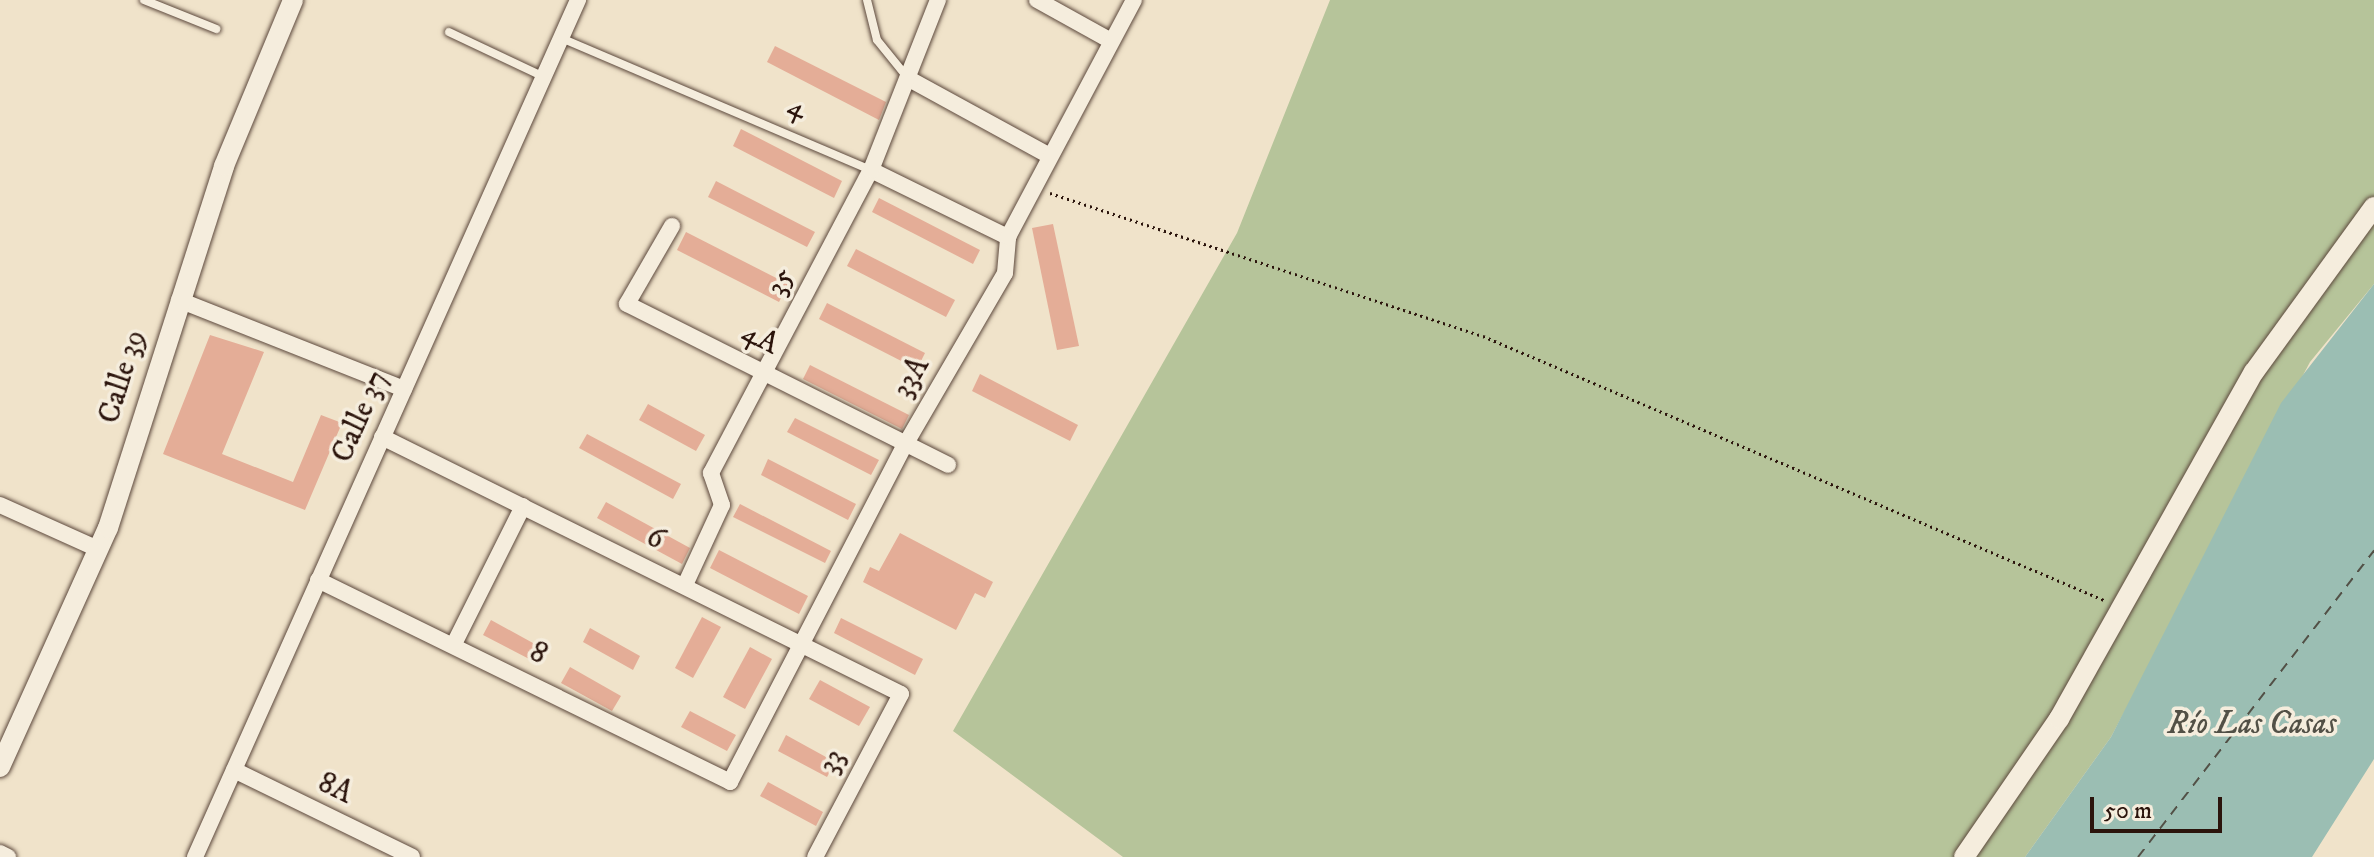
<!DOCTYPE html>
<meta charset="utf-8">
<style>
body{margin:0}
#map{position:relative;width:2374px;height:857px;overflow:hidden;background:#f0e3ca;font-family:"IM FELL DW Pica",serif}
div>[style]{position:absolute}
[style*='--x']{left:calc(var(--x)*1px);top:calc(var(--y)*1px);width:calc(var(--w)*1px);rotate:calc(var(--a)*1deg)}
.green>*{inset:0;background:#b6c49a}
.water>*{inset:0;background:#9bbeb3}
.ferry>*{height:2px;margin-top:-1px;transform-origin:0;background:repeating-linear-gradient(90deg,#525046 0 10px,transparent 0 18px)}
.building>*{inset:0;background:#e4ad97}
.path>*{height:3px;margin-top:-1.5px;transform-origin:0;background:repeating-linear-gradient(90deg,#2b140c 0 2px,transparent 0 6px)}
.roads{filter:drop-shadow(0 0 2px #5c483c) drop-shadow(0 0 2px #5c483c)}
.service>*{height:8px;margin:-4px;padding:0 4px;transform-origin:4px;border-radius:4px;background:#f5eddd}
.minor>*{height:16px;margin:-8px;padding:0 8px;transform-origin:8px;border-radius:8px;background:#f5eddd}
.tertiary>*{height:20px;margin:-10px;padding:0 10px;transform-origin:10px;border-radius:10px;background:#f5eddd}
span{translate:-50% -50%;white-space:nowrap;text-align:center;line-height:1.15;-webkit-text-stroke:7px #f5eddd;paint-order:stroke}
.street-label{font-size:30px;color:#2b140c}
.water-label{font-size:32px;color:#525046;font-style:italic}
.scale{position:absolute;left:2090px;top:797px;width:132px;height:36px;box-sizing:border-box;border:4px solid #2b140c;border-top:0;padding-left:10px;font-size:24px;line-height:28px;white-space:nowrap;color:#2b140c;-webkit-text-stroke:6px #f5eddd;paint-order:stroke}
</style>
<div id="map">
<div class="green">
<i style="clip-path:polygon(1330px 0,2374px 0,2374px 284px,2310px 362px,2111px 737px,2025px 857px,1123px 857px,953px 731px,1237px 233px)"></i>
</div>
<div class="water">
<i style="clip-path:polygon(2374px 284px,2374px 759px,2312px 857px,2025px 857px,2111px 737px,2281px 403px)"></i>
</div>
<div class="ferry">
<i style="--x:2138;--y:857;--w:387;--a:-52.4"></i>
</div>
<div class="building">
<i style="clip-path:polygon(775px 46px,886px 102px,879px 120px,767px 62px)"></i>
<i style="clip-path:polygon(741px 129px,842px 181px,834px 198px,733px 146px)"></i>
<i style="clip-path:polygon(716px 181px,815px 232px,807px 247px,708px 197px)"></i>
<i style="clip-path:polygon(879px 198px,980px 250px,973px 264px,872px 212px)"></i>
<i style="clip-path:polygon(1053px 224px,1079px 346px,1057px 350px,1032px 228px)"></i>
<i style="clip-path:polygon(686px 232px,788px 284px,779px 302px,677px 250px)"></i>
<i style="clip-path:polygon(856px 249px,955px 300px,946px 317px,847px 266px)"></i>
<i style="clip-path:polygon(827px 303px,925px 353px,917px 369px,819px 319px)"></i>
<i style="clip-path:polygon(210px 335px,264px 352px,222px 454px,293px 482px,321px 415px,342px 423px,305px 510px,163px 454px)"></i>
<i style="clip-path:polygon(810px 365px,909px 415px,902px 429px,803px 379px)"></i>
<i style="clip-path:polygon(980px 374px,1078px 425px,1070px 441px,972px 391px)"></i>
<i style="clip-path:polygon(648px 404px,705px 435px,696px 451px,639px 420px)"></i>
<i style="clip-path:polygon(795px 418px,879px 460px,871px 475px,787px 432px)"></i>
<i style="clip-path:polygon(587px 434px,681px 484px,673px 499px,579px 448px)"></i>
<i style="clip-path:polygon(768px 459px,856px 504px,848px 520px,761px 475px)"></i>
<i style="clip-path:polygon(606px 502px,690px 548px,682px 564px,597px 518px)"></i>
<i style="clip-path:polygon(740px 504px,831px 551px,825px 563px,733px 517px)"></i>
<i style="clip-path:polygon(900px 533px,993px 582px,985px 598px,975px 593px,956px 630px,863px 582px,870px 567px,879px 571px)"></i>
<i style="clip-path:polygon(719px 550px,808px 596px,799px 614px,710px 568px)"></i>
<i style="clip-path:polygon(702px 617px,721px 627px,693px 678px,675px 668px)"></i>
<i style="clip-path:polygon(841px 618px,923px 659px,915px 675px,834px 633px)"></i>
<i style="clip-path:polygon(491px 620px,542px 648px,535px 662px,483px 635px)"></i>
<i style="clip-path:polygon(590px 628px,640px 656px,633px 670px,583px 642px)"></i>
<i style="clip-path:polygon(750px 647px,772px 659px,745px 709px,723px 697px)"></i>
<i style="clip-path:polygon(570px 667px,621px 696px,612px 711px,561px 683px)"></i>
<i style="clip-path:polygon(820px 680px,870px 707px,859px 726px,809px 699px)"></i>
<i style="clip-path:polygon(690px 711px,736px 735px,727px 751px,681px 727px)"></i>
<i style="clip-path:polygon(786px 735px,835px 762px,827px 777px,778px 751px)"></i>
<i style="clip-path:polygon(768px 782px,823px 812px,816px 826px,760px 796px)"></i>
</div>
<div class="path">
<i style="--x:1050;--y:193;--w:456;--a:18.3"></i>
<i style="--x:1483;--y:336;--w:677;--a:23.04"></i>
</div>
<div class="roads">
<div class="service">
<i style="--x:144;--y:0;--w:78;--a:21.9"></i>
<i style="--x:867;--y:0;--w:41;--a:76"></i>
<i style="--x:877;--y:40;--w:48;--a:51"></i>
<i style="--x:449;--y:32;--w:105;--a:25.3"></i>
<i style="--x:561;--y:38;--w:337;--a:23.1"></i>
</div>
<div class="minor">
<i style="--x:1037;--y:0;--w:85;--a:29"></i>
<i style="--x:911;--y:80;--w:158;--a:28.7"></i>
<i style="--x:871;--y:170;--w:153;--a:26.1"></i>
<i style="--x:672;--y:226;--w:90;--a:120"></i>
<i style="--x:627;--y:304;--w:359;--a:26.6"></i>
<i style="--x:179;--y:300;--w:242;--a:21.6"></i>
<i style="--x:382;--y:437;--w:579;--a:26.34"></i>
<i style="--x:901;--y:694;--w:184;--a:117.8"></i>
<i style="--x:0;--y:505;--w:107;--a:24.2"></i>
<i style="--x:318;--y:580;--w:459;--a:26.1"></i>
<i style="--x:730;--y:782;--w:380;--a:-62.6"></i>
<i style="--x:905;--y:445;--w:199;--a:-59.8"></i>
<i style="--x:1005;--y:273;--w:36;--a:-85"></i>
<i style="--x:1008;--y:237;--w:268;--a:-62"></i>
<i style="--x:685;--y:585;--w:88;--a:-65.2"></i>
<i style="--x:722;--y:505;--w:34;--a:-109"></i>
<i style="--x:711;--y:473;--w:343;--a:-62.2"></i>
<i style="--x:871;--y:170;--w:183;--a:-68.5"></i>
<i style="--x:455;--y:642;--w:152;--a:-63.4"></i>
<i style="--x:234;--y:770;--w:198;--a:26"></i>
<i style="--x:0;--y:853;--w:9;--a:27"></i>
<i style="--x:195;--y:857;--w:939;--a:-65.92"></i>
</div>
<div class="tertiary">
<i style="--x:0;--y:767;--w:262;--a:-65.7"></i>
<i style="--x:108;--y:528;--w:380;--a:-72.2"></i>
<i style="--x:224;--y:166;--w:180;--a:-67.4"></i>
<i style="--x:1964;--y:857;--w:168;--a:-55.5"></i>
<i style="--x:2059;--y:719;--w:398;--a:-60.7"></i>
<i style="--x:2254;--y:372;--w:204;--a:-54"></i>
</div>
</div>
<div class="street-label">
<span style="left:797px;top:108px;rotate:23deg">4</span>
<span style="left:781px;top:282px;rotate:-62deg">35</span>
<span style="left:760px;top:339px;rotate:27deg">4A</span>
<span style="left:123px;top:377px;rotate:-73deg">Calle 39</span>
<span style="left:912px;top:378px;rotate:-60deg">33A</span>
<span style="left:361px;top:417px;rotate:-66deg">Calle 37</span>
<span style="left:655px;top:539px;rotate:26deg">6</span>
<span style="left:538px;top:654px;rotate:28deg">8</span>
<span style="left:833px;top:762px;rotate:-62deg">33</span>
<span style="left:335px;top:789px;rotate:26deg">8A</span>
</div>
<div class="water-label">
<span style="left:2252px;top:724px">Río Las Casas</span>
</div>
<div class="scale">50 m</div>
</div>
